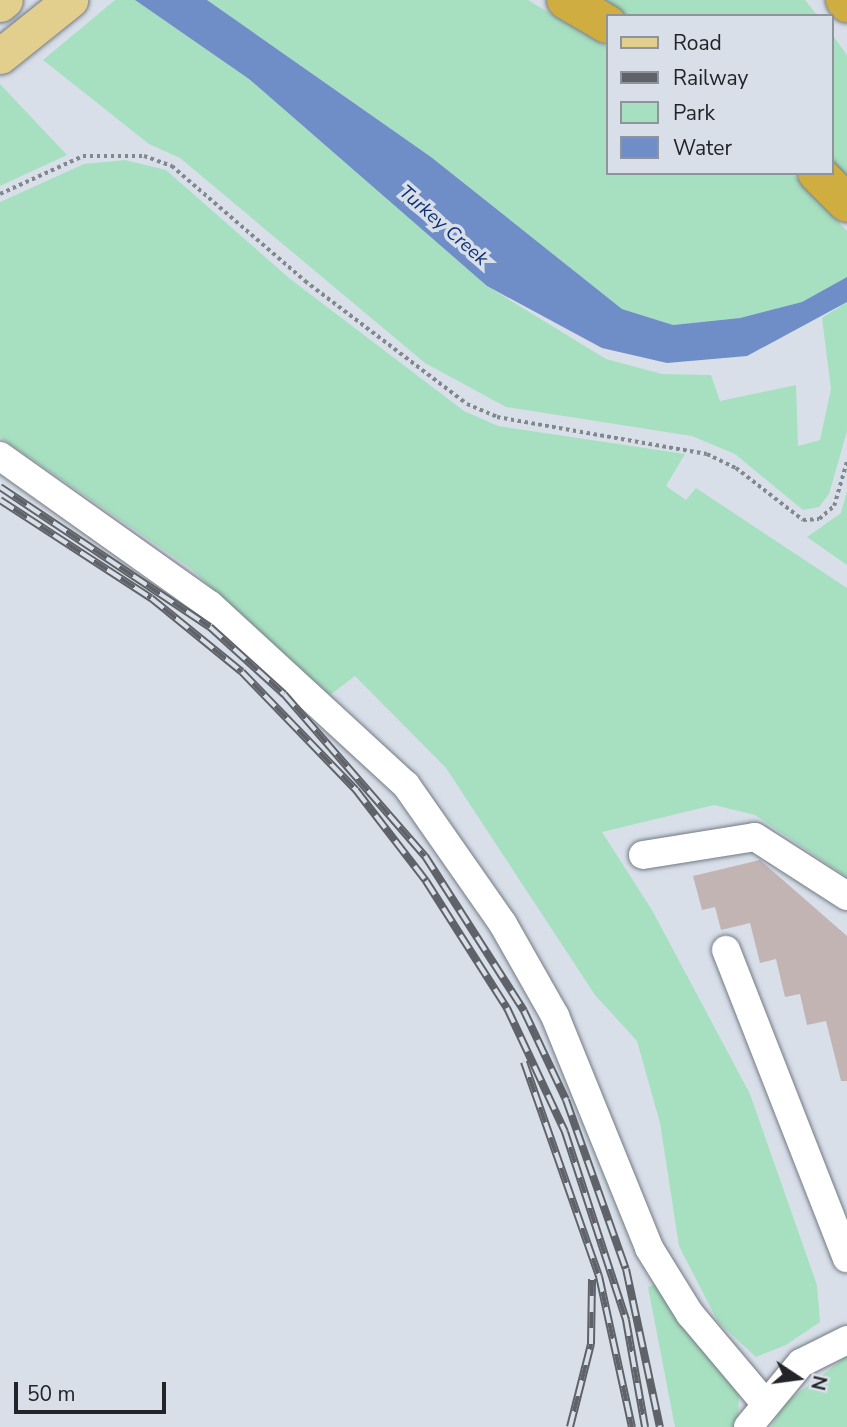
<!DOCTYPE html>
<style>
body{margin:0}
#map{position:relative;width:847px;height:1427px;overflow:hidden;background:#d8dfe9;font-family:"Nunito Sans",sans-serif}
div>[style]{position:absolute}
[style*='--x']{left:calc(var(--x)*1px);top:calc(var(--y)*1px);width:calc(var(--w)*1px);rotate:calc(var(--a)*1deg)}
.green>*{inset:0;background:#a7e0c0}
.water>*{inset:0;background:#6f8ec7}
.building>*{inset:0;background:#c2b4b3}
.path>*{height:3.5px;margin-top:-1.75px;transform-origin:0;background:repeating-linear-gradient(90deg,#83878e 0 3.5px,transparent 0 7px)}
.roads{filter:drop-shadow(0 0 2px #737a83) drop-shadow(0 0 2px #737a83)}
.minor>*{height:28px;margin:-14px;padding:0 14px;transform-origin:14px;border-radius:14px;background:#fff}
.major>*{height:35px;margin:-17.5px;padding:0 17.5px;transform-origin:17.5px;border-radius:17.5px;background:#e2ce8d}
.highway>*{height:38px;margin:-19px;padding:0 19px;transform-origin:19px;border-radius:19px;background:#cfad41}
.rail>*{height:8px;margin-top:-4px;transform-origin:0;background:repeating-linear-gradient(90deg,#d8dfe9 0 16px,#5f6268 0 32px);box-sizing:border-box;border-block:2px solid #5f6268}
span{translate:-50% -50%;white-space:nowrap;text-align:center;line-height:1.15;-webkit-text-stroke:7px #d8dfe9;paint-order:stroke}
.water-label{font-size:19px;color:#0d2f73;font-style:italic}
.legend{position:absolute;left:606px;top:14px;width:228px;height:161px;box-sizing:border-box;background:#d8dfe9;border:2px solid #8f949c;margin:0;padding:9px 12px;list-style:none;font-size:21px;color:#222428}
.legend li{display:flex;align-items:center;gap:14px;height:35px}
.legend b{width:35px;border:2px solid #8f949c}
.north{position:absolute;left:763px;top:1343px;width:70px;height:70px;-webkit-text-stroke:5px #d8dfe9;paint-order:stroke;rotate:103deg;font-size:19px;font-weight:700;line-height:28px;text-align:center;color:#222428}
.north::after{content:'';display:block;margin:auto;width:24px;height:32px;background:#222428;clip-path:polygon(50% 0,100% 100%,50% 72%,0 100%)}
.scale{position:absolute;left:14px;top:1382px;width:152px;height:32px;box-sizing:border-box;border:4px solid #222428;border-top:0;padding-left:9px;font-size:21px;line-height:24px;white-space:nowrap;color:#222428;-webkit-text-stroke:5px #d8dfe9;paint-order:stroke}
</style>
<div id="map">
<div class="green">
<i style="clip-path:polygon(115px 0,135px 0,249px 79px,487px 286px,606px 359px,662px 374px,711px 375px,720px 401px,796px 385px,798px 446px,820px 440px,831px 389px,822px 318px,847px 302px,847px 431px,829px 494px,819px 507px,803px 510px,735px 454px,692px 436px,506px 407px,425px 363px,180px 158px,149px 144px,43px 60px)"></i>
<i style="clip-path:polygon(207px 0,528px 0,607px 47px,607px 173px,792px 173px,847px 231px,847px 277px,802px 302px,740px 318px,673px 325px,622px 309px,431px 157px)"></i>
<i style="clip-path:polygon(587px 0,805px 0,818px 16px,612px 16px)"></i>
<i style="clip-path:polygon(831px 33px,847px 55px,847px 189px,831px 173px)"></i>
<i style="clip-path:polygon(0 84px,67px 155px,0 186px)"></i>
<i style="clip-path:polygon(125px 160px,166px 170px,289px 278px,464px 411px,498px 426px,685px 454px,666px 486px,686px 500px,696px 488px,847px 588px,847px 877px,755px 815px,714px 805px,602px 832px,652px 910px,750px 1094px,817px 1285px,820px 1322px,786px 1345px,756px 1357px,718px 1322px,679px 1246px,660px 1123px,637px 1041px,595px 995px,446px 768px,355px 676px,330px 695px,190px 568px,0 437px,0 202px,84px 164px)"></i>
<i style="clip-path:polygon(847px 491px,847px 565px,807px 537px,841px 513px)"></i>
<i style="clip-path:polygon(659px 1283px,739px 1391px,738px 1427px,675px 1427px,648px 1287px)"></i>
<i style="clip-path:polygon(847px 1356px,847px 1427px,771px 1427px,785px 1403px)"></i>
</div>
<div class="water">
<i style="clip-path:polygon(135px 0,207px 0,431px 157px,622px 309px,673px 325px,740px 318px,802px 302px,847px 277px,847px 302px,747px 356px,667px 363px,602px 348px,487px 286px,249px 79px)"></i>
</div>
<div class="building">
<i style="clip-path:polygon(760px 860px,847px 936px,847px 1081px,841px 1081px,826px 1021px,807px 1025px,800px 994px,785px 997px,776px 959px,760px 963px,750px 923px,721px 930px,715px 907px,702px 910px,693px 876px)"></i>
</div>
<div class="path">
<i style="--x:0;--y:194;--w:91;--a:-24.6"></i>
<i style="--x:83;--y:156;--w:61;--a:0"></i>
<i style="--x:144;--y:156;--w:30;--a:20"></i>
<i style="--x:172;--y:166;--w:176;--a:40.8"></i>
<i style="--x:305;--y:281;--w:203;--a:37.2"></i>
<i style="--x:467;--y:404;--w:33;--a:23"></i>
<i style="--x:497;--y:417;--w:213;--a:10"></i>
<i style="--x:707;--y:454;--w:32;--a:26"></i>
<i style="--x:736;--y:468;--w:85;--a:37.8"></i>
<i style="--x:803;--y:520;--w:16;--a:-4"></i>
<i style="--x:819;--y:519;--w:20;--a:-41"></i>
<i style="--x:834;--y:506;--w:47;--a:-73.9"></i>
</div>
<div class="roads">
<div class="minor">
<i style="--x:0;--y:456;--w:257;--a:35.4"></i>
<i style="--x:210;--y:605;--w:266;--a:42.6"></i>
<i style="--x:406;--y:785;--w:169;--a:55.1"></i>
<i style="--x:503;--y:924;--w:106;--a:60.5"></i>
<i style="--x:555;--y:1016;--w:250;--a:67.9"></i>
<i style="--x:649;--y:1248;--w:78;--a:58.2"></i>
<i style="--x:690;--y:1314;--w:115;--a:49.9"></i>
<i style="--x:643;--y:855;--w:113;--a:-9.1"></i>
<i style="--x:755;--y:837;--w:109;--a:32.7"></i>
<i style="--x:726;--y:950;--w:331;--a:68.6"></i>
<i style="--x:748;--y:1427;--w:83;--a:-50.4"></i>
<i style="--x:801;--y:1363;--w:51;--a:-26.6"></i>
</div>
<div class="major">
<i style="--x:0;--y:4;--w:6;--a:-39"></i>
<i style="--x:0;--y:56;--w:90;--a:-38.7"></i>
</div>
<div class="highway">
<i style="--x:566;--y:0;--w:48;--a:30.3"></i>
<i style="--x:845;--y:0;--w:4;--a:56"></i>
<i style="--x:817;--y:173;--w:42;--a:45"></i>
</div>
</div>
<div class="rail">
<i style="--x:0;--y:487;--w:252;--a:33.7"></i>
<i style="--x:210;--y:627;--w:100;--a:42.2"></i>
<i style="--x:284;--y:694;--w:215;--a:49"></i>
<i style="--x:425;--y:856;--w:184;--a:57.4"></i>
<i style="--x:524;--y:1011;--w:98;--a:64.7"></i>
<i style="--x:566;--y:1100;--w:179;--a:70.5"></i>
<i style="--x:626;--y:1269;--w:162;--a:77.9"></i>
<i style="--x:0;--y:500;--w:180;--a:33"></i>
<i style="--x:151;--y:598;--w:117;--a:39.1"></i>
<i style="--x:242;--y:672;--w:164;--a:46"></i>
<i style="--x:356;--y:790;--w:115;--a:52.4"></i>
<i style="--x:426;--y:881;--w:151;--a:57.5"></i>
<i style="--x:507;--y:1008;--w:137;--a:64.9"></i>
<i style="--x:565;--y:1132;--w:198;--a:72"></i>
<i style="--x:626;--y:1320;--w:109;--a:79.9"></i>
<i style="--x:524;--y:1062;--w:227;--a:70.7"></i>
<i style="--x:599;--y:1276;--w:155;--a:77.7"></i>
<i style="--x:570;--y:1427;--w:86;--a:-75.8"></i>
<i style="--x:591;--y:1344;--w:65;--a:-89.1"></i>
</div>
<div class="water-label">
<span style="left:443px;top:226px;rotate:41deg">Turkey Creek</span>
</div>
<ul class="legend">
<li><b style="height:9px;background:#e2ce8d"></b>Road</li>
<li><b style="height:9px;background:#5f6268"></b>Railway</li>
<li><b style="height:19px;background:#a7e0c0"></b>Park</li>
<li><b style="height:19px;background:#6f8ec7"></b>Water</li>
</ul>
<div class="north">N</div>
<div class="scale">50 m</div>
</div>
